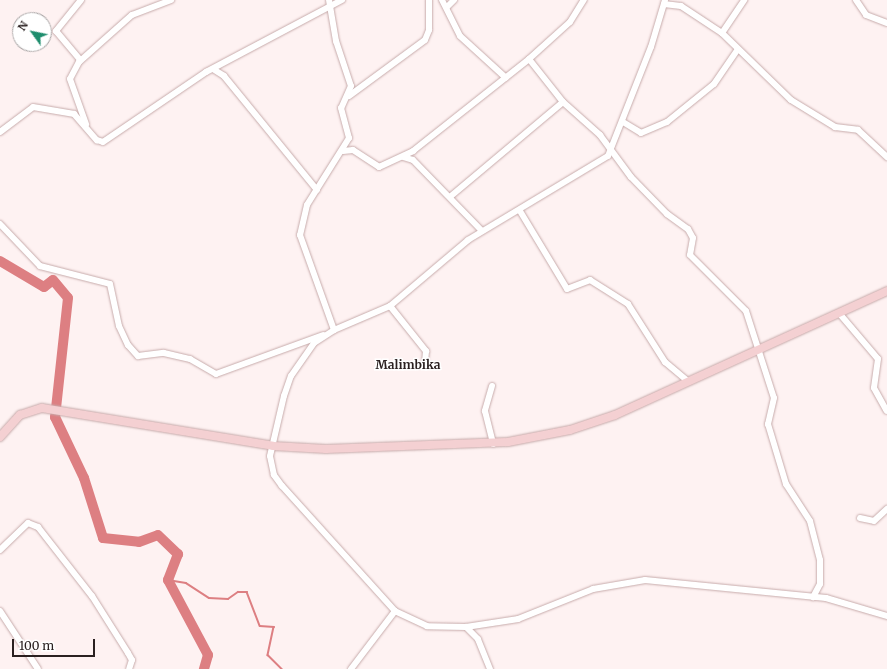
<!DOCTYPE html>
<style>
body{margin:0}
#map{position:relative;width:887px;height:669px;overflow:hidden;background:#fef2f2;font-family:Merriweather,serif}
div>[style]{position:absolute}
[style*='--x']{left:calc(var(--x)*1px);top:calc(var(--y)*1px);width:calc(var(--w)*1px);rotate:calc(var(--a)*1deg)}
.stream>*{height:1.5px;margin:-0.75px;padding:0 0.75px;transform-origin:0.75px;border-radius:0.75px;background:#dd7f82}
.river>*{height:10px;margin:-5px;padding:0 5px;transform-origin:5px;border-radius:5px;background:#dd7f82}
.roads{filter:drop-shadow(0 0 1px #c7abab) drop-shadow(0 0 1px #c7abab)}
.street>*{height:6px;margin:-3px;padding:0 3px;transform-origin:3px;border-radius:3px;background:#fff}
.secondary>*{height:8px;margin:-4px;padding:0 4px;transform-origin:4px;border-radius:4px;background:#f4d0d2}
span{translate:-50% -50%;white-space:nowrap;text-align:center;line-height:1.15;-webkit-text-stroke:3px #fff;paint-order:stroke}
.quarter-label{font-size:12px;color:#2a2020;font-weight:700}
.north{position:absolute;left:12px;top:12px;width:40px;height:40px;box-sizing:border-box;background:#fff;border:1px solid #aaa6a6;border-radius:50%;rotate:303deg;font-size:11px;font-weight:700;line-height:16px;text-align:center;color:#2a2020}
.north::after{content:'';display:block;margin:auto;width:14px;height:18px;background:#1e8d6d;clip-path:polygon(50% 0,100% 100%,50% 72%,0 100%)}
.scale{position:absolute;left:12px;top:639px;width:83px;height:18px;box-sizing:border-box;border:2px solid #2a2020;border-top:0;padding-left:5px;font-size:12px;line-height:14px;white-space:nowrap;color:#2a2020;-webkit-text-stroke:3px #fff;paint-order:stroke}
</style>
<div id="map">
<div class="stream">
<i style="--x:168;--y:580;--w:18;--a:9"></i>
<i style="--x:186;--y:583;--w:27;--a:33"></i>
<i style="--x:209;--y:598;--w:19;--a:3"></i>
<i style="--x:228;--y:599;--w:12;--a:-35"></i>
<i style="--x:238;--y:592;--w:9;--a:0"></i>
<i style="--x:247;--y:592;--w:36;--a:69"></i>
<i style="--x:260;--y:626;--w:14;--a:4"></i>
<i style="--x:274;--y:627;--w:29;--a:102"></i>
<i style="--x:268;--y:655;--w:20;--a:45"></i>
</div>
<div class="river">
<i style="--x:0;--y:261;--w:51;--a:30.6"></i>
<i style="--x:44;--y:287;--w:11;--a:-38"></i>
<i style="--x:53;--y:280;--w:23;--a:50"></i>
<i style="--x:68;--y:298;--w:120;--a:96.2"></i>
<i style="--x:55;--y:417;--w:68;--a:64.6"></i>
<i style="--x:84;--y:478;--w:63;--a:72.4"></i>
<i style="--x:103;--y:538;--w:36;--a:6"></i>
<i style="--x:139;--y:542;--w:20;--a:-20"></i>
<i style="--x:158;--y:535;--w:28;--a:44"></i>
<i style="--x:178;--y:554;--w:28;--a:111"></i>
<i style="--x:168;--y:580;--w:85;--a:61.9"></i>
<i style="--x:208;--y:655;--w:15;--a:106"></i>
</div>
<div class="roads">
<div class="street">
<i style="--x:81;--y:0;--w:40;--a:129"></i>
<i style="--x:56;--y:31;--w:38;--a:50"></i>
<i style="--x:80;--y:60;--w:21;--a:118"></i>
<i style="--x:70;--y:79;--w:48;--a:70.4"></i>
<i style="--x:329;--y:0;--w:42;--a:80.3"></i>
<i style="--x:336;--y:41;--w:47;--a:71.6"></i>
<i style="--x:351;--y:86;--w:24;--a:114"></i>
<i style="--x:341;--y:108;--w:31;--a:75"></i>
<i style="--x:349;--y:138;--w:79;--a:122.1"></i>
<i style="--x:307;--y:205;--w:31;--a:103"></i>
<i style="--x:300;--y:235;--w:101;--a:70.3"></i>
<i style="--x:442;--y:0;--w:40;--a:63.4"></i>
<i style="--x:460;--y:36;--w:62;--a:42.4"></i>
<i style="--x:856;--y:0;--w:18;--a:56"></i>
<i style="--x:866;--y:15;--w:22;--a:21"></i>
<i style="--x:664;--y:4;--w:17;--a:7"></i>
<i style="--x:681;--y:6;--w:49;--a:33.4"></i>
<i style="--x:722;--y:33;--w:96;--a:44.2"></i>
<i style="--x:791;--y:100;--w:52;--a:31.5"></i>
<i style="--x:835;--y:127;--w:23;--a:7"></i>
<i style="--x:858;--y:130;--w:40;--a:43"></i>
<i style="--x:447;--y:7;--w:10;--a:-45"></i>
<i style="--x:722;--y:33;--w:40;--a:-56"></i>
<i style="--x:529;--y:59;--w:55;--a:51.7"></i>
<i style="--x:563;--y:102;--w:50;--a:41.7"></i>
<i style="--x:600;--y:135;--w:52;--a:53.6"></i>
<i style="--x:631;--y:177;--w:52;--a:45.8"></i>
<i style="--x:667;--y:214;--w:26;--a:36"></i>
<i style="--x:688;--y:229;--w:10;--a:61"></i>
<i style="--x:693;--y:238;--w:17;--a:100"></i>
<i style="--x:690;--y:255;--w:79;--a:45"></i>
<i style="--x:746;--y:311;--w:91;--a:72.2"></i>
<i style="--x:774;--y:398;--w:27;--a:103"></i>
<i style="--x:768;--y:424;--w:63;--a:73.3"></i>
<i style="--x:786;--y:484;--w:44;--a:57"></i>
<i style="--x:810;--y:521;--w:40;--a:75.6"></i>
<i style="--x:820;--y:560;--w:24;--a:90"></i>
<i style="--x:820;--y:584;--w:15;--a:118"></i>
<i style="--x:79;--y:62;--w:71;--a:-41.6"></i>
<i style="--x:132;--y:15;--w:42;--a:-21"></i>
<i style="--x:213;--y:69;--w:13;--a:32"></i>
<i style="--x:224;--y:76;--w:147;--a:50.8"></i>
<i style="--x:349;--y:96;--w:94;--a:-36.4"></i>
<i style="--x:425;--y:40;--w:11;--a:-68"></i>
<i style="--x:429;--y:30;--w:30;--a:-90"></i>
<i style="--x:623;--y:122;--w:21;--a:31"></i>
<i style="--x:641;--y:133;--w:28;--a:-23"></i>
<i style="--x:667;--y:122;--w:60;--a:-39"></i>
<i style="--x:714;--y:84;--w:42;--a:-55.6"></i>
<i style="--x:0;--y:132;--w:41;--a:-37.1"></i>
<i style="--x:33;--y:107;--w:42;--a:9.7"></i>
<i style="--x:74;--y:114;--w:35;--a:49"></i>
<i style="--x:97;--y:140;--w:6;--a:18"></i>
<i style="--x:103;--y:142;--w:125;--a:-34.2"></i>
<i style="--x:206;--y:72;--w:154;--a:-27.9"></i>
<i style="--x:343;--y:151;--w:10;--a:-6"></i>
<i style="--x:353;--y:150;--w:31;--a:33"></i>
<i style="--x:379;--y:167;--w:38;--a:-25"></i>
<i style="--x:413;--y:151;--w:148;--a:-38.4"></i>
<i style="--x:529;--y:59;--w:55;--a:-42.1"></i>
<i style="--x:570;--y:22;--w:26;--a:-58"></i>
<i style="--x:403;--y:157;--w:10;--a:17"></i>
<i style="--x:413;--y:160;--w:99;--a:45.8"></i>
<i style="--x:451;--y:196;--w:146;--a:-40"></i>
<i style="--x:520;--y:211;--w:91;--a:58.9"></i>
<i style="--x:567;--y:289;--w:25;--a:-21"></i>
<i style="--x:590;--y:280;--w:45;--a:32.3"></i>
<i style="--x:628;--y:304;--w:69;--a:57.5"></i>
<i style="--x:665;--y:362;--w:30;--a:40"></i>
<i style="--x:0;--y:224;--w:58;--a:46.4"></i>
<i style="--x:40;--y:266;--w:72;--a:14.4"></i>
<i style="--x:110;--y:284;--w:43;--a:77.9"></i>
<i style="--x:119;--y:326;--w:21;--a:65"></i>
<i style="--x:128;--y:345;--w:15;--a:48"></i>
<i style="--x:138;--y:356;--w:26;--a:-7"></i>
<i style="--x:164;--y:353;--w:27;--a:13"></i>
<i style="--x:190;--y:359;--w:30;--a:30"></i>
<i style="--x:216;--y:374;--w:114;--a:-20"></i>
<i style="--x:390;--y:306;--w:58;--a:51.3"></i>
<i style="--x:426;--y:351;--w:12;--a:95"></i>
<i style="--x:839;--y:313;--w:60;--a:49.7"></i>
<i style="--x:878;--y:359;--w:29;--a:98"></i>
<i style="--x:874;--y:388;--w:26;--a:61"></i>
<i style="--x:492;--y:386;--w:26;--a:106"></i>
<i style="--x:485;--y:411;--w:34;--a:76"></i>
<i style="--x:860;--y:518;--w:14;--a:12"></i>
<i style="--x:874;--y:521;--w:18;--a:-43"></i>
<i style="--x:0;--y:550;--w:39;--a:-44"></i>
<i style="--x:28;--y:523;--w:11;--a:22"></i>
<i style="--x:38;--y:527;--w:88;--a:52"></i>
<i style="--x:92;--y:596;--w:67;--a:57.7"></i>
<i style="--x:128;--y:653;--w:8;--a:60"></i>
<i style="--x:132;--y:660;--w:9;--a:108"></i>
<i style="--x:0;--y:611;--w:69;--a:56.8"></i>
<i style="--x:466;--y:627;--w:53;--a:-8.7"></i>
<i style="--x:518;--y:619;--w:81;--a:-21.8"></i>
<i style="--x:593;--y:589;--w:53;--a:-9.8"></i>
<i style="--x:645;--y:580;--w:182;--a:5.7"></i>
<i style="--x:826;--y:598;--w:64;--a:16.4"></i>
<i style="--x:351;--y:669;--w:73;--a:-52.8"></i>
<i style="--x:490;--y:669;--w:32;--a:-112"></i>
<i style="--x:478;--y:639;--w:17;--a:-135"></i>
<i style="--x:466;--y:627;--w:39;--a:-179"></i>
<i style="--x:427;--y:626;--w:35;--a:-155"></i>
<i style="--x:395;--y:611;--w:169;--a:-132.1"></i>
<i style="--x:282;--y:486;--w:14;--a:-126"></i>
<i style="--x:274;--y:475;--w:19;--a:-102"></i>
<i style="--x:270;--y:456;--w:62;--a:-76.9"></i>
<i style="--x:284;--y:396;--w:21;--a:-71"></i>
<i style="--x:291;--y:376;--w:40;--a:-55.1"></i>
<i style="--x:314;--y:343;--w:24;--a:-33"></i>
<i style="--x:334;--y:330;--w:61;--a:-23.2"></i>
<i style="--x:390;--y:306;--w:102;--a:-40.2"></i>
<i style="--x:468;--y:240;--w:163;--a:-31"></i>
<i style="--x:608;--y:156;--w:117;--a:-68.5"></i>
<i style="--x:651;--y:47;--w:49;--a:-73.4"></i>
</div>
<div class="secondary">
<i style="--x:0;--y:437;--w:30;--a:-48"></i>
<i style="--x:20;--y:415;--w:23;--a:-18"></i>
<i style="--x:42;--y:408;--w:234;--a:9.3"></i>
<i style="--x:273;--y:446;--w:53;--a:3.2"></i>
<i style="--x:326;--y:449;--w:182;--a:-2.2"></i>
<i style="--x:508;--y:442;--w:63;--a:-11"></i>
<i style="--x:570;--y:430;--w:47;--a:-18.4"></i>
<i style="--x:615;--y:415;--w:299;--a:-24.5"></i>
</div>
</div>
<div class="quarter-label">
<span style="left:408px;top:365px">Malimbika</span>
</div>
<div class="north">N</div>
<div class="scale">100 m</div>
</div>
